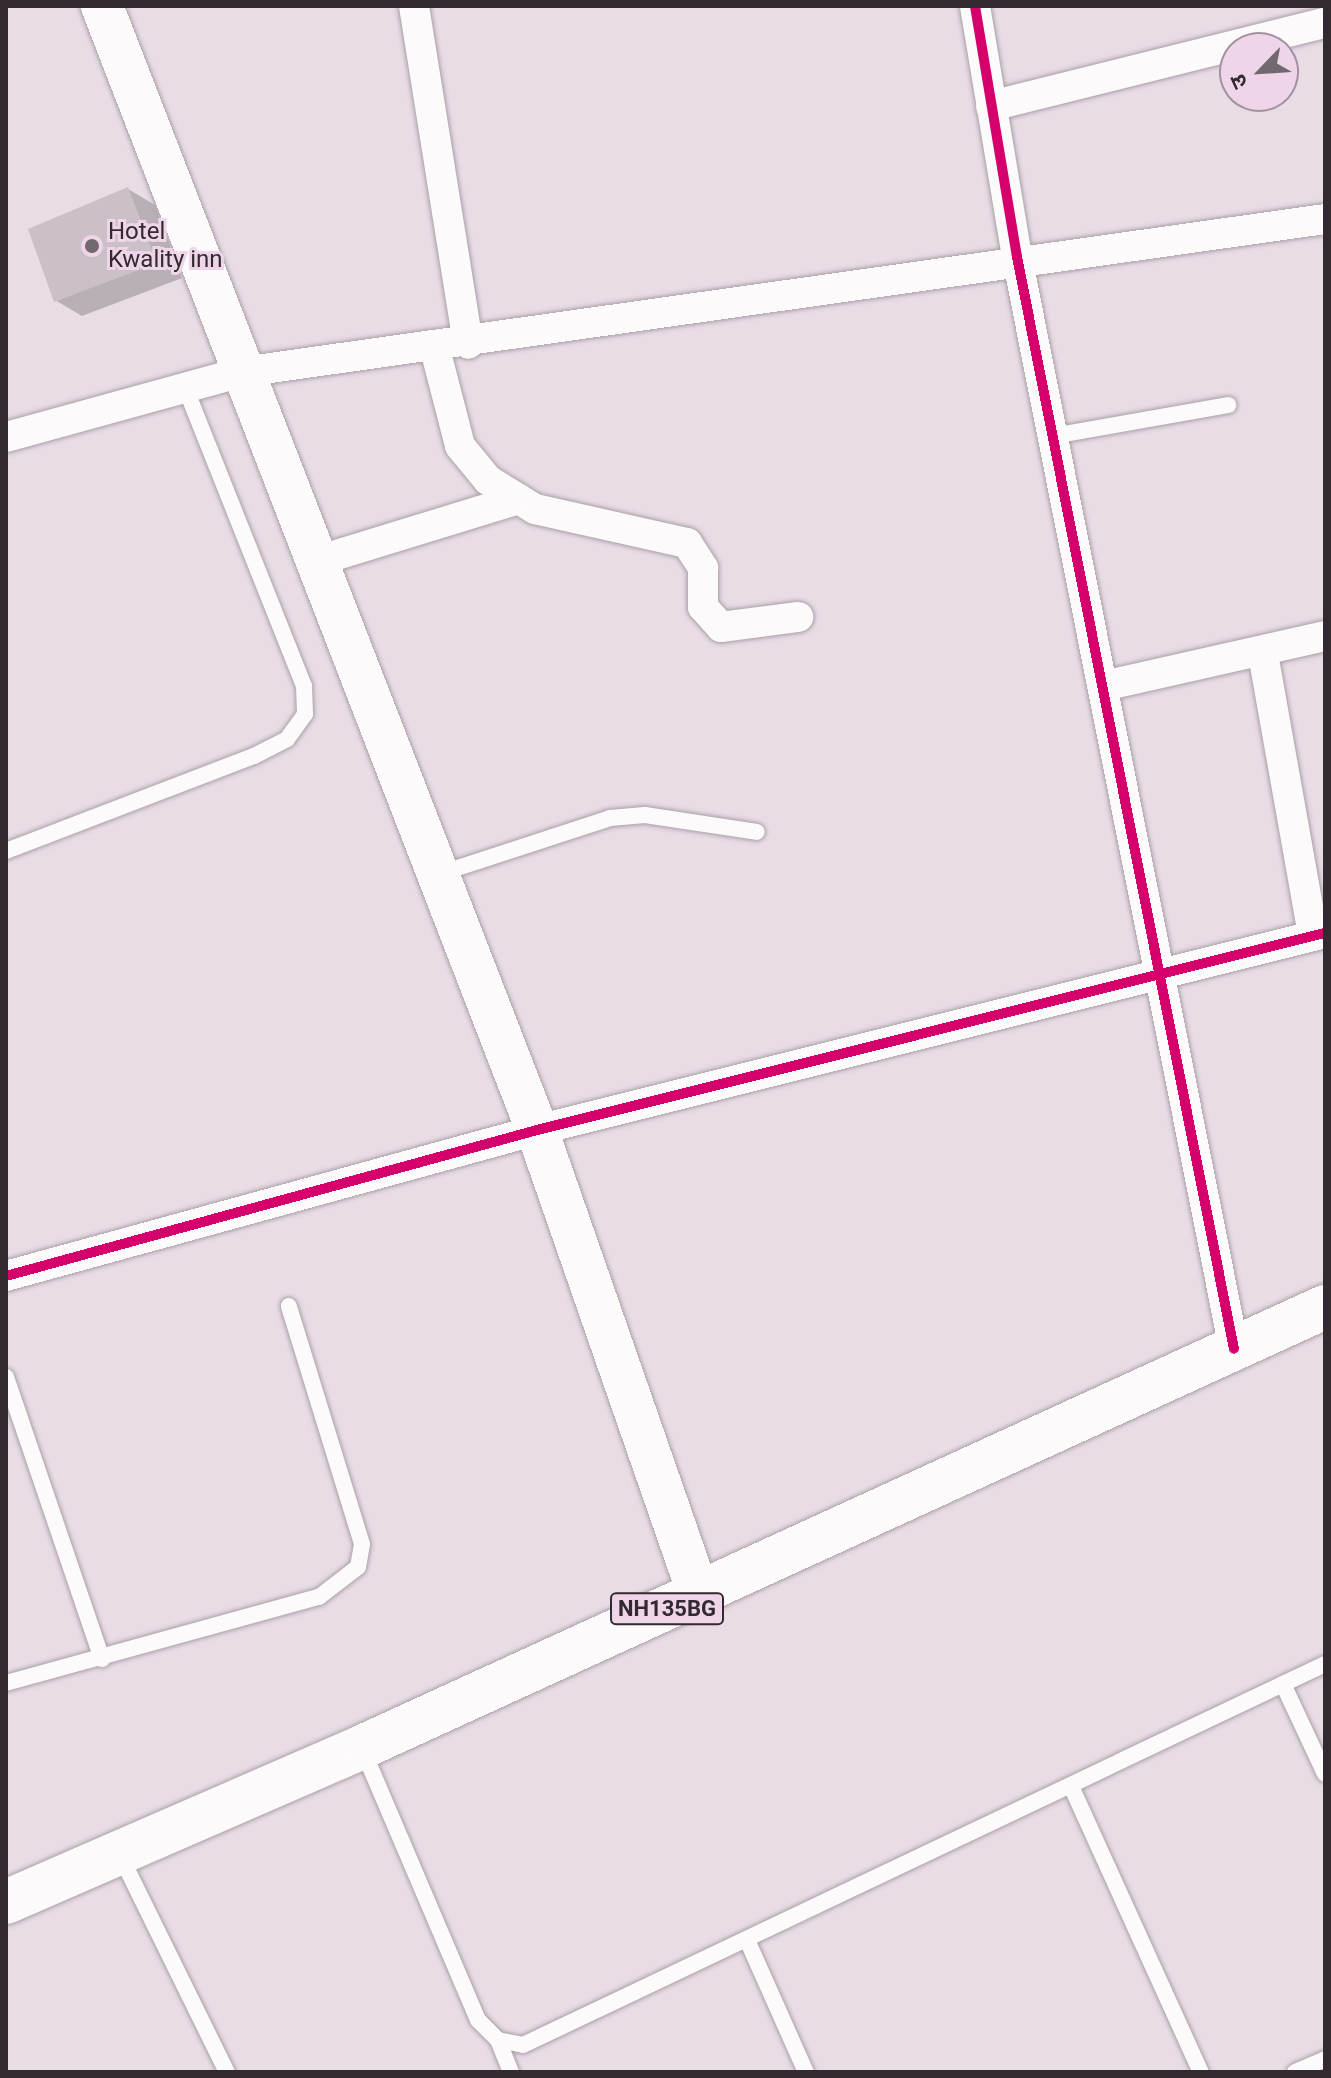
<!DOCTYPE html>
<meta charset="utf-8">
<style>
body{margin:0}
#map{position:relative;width:1331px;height:2078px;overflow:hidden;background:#e8dce5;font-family:Roboto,"Noto Sans Devanagari",sans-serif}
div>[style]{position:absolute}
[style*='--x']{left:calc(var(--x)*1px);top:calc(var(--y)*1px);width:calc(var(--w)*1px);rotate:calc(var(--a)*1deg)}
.shadow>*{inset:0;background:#0003}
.building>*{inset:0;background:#cbc0c8}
.roads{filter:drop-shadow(0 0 2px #aaa0a7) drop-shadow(0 0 2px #aaa0a7)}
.lane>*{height:16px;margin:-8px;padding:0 8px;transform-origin:8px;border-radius:8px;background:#fcfafb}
.street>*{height:30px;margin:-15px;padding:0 15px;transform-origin:15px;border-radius:15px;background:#fcfafb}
.secondary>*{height:42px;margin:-21px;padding:0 21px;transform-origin:21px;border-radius:21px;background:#fcfafb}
.highway>*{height:44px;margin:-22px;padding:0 22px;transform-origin:22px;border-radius:22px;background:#fcfafb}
.cycleway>*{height:10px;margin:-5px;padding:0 5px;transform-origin:5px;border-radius:5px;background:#d6006c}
.dots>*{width:22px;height:22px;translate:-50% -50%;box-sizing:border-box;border:4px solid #eed6e8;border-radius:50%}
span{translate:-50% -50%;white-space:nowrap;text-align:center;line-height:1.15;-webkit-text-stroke:6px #eed6e8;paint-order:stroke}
.shield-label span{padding:2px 6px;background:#eed6e8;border:2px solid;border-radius:6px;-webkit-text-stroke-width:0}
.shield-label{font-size:22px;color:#332931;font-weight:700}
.poi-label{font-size:24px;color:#332931}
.left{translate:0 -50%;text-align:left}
.frame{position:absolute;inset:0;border:8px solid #332931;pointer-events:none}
.north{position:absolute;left:1219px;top:32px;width:80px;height:80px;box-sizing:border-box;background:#eed6e8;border:2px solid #a3919f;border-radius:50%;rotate:245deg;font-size:22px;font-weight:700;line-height:32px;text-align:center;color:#332931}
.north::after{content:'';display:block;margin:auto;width:28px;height:36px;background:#726870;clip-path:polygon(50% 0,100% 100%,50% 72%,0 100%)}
</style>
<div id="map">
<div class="shadow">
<i style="clip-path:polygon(128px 189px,155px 205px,182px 278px,82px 316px,55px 300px)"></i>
</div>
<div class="building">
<i style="clip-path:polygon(128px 187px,157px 263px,54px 302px,28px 229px)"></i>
</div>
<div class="roads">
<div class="lane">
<i style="--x:1053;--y:436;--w:178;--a:-10"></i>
<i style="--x:6;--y:851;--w:266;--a:-21"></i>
<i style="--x:254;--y:756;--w:37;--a:-27"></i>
<i style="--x:287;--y:739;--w:31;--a:-54"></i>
<i style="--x:305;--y:714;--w:28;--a:-92"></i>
<i style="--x:304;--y:686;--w:322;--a:-111.7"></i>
<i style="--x:439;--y:874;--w:180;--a:-18.1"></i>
<i style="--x:610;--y:818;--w:35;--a:-5"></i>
<i style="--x:645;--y:815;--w:113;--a:8.6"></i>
<i style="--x:6;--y:1377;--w:298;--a:71.2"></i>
<i style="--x:6;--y:1683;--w:325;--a:-15.4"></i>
<i style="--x:319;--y:1597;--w:49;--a:-37.6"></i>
<i style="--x:358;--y:1567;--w:23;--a:-80"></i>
<i style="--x:362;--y:1544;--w:249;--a:-107.1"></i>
<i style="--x:1283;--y:1684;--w:99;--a:65"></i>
<i style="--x:362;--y:1748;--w:296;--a:66.9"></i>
<i style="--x:478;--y:2020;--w:28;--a:45"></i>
<i style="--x:498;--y:2040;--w:25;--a:11"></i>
<i style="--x:523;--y:2045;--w:888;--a:-25.41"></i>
<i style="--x:1071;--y:1786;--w:314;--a:65.6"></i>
<i style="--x:120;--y:1855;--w:242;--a:63.8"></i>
<i style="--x:748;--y:1942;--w:142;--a:66"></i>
<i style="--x:498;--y:2040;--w:35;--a:68"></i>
<i style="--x:1295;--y:2072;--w:33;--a:-23"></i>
</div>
<div class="street">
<i style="--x:414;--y:6;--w:342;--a:80.9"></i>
<i style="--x:975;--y:6;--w:254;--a:80.5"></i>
<i style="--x:1017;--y:257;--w:1113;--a:78.76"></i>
<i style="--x:991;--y:106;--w:344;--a:-14"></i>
<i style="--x:435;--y:349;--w:100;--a:75.5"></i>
<i style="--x:460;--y:446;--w:44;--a:50.5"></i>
<i style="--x:488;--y:480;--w:55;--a:31.7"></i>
<i style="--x:535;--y:509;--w:156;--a:12.6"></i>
<i style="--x:687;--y:543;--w:30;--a:57"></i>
<i style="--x:703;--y:568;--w:39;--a:90"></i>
<i style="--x:703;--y:607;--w:27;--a:48"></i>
<i style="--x:721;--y:627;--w:78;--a:-7.4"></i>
<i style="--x:6;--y:437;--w:245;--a:-15.4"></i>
<i style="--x:242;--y:372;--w:1094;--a:-8.04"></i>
<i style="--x:317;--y:561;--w:211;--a:-17.1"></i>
<i style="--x:1263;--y:654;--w:286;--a:79.9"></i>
<i style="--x:1103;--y:686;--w:228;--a:-12.7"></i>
<i style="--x:6;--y:1276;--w:551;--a:-15.37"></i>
<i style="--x:537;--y:1130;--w:812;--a:-14.04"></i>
</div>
<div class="secondary">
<i style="--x:102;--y:6;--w:1205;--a:68.84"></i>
<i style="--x:537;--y:1130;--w:491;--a:70.8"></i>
</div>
<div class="highway">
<i style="--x:6;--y:1902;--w:388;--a:-23.5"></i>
<i style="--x:362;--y:1747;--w:1059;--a:-24.56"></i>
</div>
</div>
<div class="cycleway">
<i style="--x:975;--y:6;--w:254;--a:80.5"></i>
<i style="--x:1017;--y:257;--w:1113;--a:78.76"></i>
<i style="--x:6;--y:1276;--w:551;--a:-15.37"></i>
<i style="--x:537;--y:1130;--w:812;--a:-14.04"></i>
</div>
<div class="dots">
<i style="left:92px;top:246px;background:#726870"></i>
</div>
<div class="shield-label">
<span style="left:667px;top:1609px">NH135BG</span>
</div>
<div class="poi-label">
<span class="left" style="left:108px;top:246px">Hotel<br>Kwality inn</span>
</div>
<div class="frame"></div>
<div class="north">उ</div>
</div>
